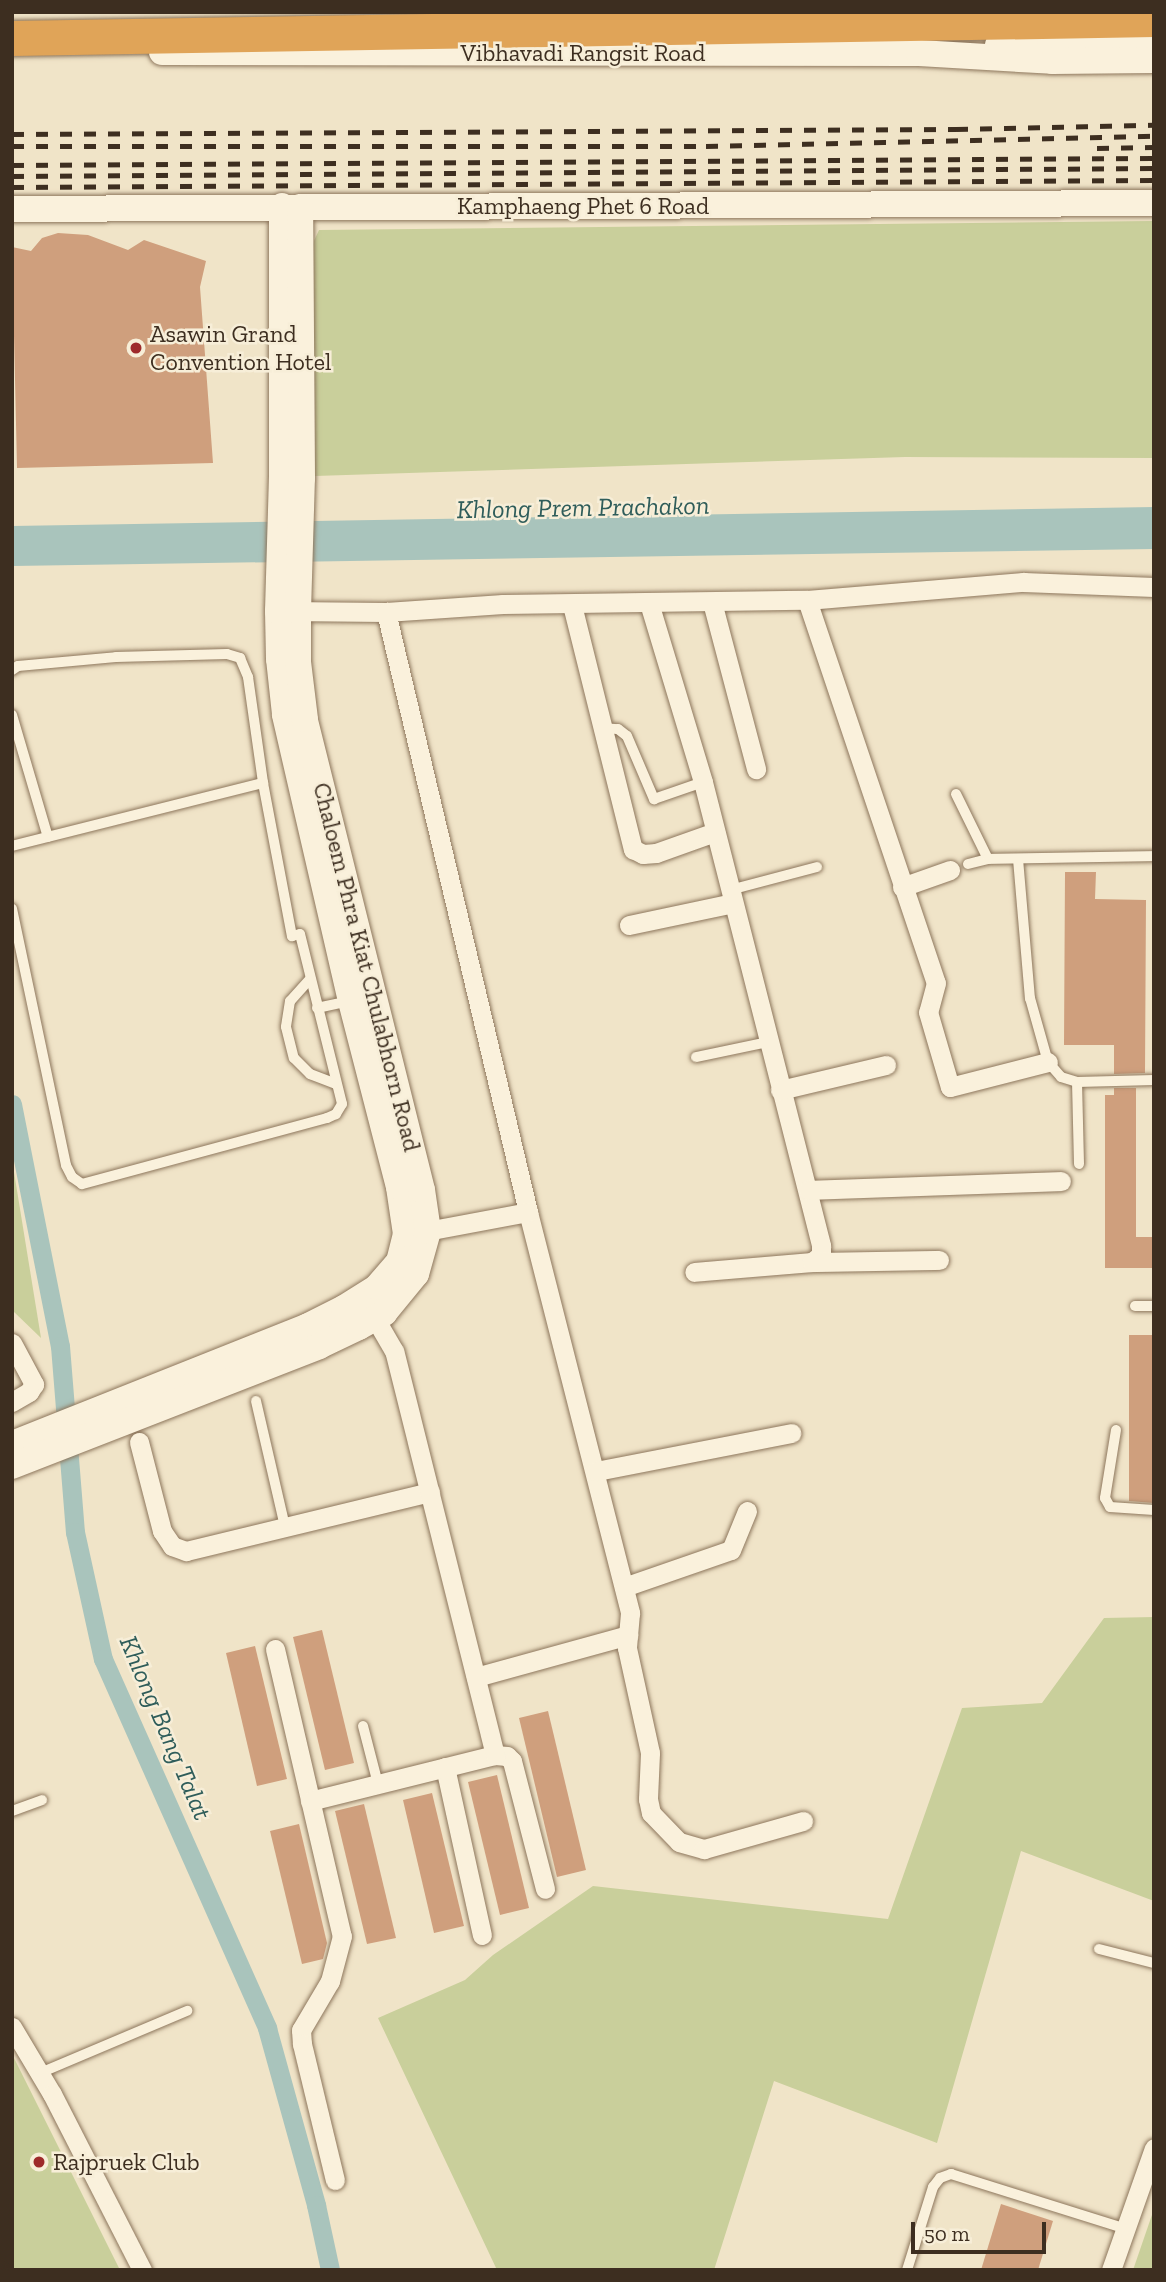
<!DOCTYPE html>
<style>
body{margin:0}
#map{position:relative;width:1166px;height:2282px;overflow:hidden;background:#f0e4c8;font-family:"Zilla Slab",serif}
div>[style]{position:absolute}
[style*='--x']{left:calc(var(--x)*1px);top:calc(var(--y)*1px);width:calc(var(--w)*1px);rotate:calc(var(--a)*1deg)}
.green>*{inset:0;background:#c9cf9b}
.water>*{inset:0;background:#a9c4bc}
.canal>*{height:19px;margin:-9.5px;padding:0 9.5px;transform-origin:9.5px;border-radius:9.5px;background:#a9c4bc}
.building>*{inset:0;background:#cf9f7d}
.roads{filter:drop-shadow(0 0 2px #8d765c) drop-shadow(0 0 2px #8d765c)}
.lane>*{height:10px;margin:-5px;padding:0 5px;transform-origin:5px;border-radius:5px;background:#faf1dc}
.street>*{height:19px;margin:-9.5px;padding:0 9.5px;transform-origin:9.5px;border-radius:9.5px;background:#faf1dc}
.secondary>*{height:26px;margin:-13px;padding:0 13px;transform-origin:13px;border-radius:13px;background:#faf1dc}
.highway>*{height:35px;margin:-17.5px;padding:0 17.5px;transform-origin:17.5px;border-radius:17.5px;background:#e0a458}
.rail>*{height:5px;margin-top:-2.5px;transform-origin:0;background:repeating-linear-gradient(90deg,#3d2e20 0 12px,transparent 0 24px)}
.dots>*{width:19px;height:19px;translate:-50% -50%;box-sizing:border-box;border:4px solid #f7eed8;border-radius:50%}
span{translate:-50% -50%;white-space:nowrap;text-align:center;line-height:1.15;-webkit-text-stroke:5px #f7eed8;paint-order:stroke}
.street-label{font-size:24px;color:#3d2e20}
.poi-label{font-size:24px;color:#3d2e20}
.left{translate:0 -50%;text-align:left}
.water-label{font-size:26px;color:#2f5d5a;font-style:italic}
.frame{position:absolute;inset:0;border:14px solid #3d2e20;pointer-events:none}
.scale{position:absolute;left:911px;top:2222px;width:135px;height:32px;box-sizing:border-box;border:4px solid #3d2e20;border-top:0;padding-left:9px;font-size:21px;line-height:24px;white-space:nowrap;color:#3d2e20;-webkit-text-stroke:5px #f7eed8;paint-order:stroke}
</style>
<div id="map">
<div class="green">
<i style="clip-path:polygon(1154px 221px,1154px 458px,905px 457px,315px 476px,313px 243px,319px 230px)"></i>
<i style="clip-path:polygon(12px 1164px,14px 1172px,41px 1338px,12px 1310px)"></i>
<i style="clip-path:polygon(1154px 1617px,1154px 1901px,1021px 1851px,937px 2143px,774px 2081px,714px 2270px,497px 2270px,378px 2018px,465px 1980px,493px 1955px,593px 1886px,888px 1919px,962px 1708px,1042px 1703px,1104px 1618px)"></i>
<i style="clip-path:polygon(12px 2054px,120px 2270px,12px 2270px)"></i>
<i style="clip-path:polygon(1154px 2209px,1154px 2270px,1133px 2270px)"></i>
</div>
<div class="water">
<i style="clip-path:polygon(1154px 507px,1154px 549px,12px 566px,12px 526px)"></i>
</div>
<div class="canal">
<i style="--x:12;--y:1104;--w:247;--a:78.8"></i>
<i style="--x:60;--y:1346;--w:187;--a:85.4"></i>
<i style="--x:75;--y:1532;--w:130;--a:77.6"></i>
<i style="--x:103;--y:1659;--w:404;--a:66"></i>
<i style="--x:267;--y:2028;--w:184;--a:74.5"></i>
<i style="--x:316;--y:2205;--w:66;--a:77.8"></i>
</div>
<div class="building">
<i style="clip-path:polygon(58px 233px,88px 235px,128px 250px,144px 240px,206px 261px,200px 287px,213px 463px,17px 468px,12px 247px,31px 251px,42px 238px)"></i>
<i style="clip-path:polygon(1065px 872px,1096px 872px,1095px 899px,1146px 900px,1145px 1073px,1114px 1074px,1114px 1045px,1064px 1045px)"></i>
<i style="clip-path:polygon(1114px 1088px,1136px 1088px,1136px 1237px,1154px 1237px,1154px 1268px,1105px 1268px,1105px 1095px,1114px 1095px)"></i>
<i style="clip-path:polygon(1129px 1335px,1154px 1335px,1154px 1503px,1129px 1501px)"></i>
<i style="clip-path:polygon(322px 1630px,354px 1763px,325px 1770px,293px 1637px)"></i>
<i style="clip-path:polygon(255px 1646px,287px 1779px,257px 1786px,226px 1653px)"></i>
<i style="clip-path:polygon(548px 1711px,586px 1870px,557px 1877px,519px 1718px)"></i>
<i style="clip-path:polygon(497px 1775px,529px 1908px,500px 1915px,468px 1782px)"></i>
<i style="clip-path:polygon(432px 1793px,464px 1926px,434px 1933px,403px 1800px)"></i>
<i style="clip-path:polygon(364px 1804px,396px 1938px,367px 1944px,335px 1811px)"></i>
<i style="clip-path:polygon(299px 1824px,327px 1943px,323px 1959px,302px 1964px,270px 1831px)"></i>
<i style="clip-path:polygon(1001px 2204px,1053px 2221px,1038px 2270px,981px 2270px)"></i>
</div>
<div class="roads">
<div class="lane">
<i style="--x:12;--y:670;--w:7;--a:-34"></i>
<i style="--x:18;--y:666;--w:98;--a:-5.2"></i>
<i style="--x:116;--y:657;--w:111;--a:-1.5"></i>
<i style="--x:227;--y:654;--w:14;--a:17"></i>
<i style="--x:240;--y:658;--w:21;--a:67"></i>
<i style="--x:248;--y:677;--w:107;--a:81.9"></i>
<i style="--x:263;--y:783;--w:156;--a:79.3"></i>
<i style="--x:292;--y:936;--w:8;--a:-14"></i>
<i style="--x:300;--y:934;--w:175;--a:76.1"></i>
<i style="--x:342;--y:1104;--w:12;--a:121"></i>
<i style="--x:336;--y:1114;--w:10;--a:156"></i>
<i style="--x:327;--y:1118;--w:254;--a:164.9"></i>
<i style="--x:82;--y:1184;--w:12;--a:-145"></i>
<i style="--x:72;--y:1177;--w:13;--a:-117"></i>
<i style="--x:66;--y:1165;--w:262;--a:-101.9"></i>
<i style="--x:12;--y:715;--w:127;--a:73.6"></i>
<i style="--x:602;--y:728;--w:16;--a:4"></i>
<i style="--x:618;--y:729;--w:11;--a:38"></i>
<i style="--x:627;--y:736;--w:69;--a:66.8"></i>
<i style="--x:654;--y:799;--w:52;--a:-19.1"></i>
<i style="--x:956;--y:794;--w:72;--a:63.8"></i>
<i style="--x:12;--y:846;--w:259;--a:-14.1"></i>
<i style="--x:1018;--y:859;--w:140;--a:85.1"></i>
<i style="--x:1030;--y:998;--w:66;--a:74.3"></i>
<i style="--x:1048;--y:1062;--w:20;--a:49"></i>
<i style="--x:1061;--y:1077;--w:17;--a:17"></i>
<i style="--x:1077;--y:1082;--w:77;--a:-1.5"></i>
<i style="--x:968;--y:864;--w:21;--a:-14"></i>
<i style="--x:988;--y:859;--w:166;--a:-1"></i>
<i style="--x:730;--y:890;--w:90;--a:-14.8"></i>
<i style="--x:310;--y:979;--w:30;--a:132"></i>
<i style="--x:290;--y:1001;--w:26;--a:99"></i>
<i style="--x:286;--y:1027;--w:32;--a:76"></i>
<i style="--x:294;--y:1058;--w:23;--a:45"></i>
<i style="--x:310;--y:1074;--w:28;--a:21"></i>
<i style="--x:317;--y:1008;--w:35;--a:-12"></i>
<i style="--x:696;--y:1057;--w:74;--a:-11.8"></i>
<i style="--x:1077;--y:1082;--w:82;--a:88.6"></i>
<i style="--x:1135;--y:1306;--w:19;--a:0"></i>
<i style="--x:256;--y:1401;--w:129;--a:77"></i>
<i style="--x:1116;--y:1430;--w:69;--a:99.2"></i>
<i style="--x:1105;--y:1498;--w:10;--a:61"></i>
<i style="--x:1110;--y:1507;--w:44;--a:3.9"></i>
<i style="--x:363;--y:1726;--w:60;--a:75.5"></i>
<i style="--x:12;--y:1811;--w:32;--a:-20"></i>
<i style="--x:1099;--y:1949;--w:57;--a:14.3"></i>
<i style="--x:40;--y:2073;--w:160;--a:-22.9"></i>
<i style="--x:907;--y:2270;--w:87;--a:-72.6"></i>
<i style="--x:933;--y:2187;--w:11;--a:-52"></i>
<i style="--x:940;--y:2178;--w:12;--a:-20"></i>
<i style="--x:951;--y:2174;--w:183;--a:17.4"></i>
</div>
<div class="street">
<i style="--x:807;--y:600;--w:404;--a:71.4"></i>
<i style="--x:936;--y:983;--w:30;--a:105"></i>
<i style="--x:928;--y:1012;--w:78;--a:73.7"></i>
<i style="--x:950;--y:1087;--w:101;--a:-14.3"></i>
<i style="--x:712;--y:602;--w:173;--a:75.2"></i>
<i style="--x:649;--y:603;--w:187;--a:73.2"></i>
<i style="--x:703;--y:782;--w:479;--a:75.7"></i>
<i style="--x:821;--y:1246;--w:9;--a:90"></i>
<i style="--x:821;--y:1255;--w:11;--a:142"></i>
<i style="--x:812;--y:1262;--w:118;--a:175.2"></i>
<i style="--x:572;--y:605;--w:252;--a:76"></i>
<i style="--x:633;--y:849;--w:11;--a:27"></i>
<i style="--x:643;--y:854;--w:13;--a:-4"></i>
<i style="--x:656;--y:853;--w:63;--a:-19.6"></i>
<i style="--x:284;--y:611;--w:102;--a:0.6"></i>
<i style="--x:386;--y:612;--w:117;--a:-3.9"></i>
<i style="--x:503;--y:604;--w:304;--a:-0.8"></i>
<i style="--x:807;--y:600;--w:217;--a:-4.8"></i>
<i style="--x:1023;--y:582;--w:131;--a:2.2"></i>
<i style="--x:386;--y:612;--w:617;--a:76.68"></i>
<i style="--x:528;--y:1212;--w:414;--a:75.7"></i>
<i style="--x:630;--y:1613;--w:35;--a:95"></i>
<i style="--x:627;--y:1648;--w:107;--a:77.6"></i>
<i style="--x:650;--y:1753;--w:46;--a:92.5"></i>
<i style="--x:648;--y:1799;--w:14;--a:78"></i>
<i style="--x:651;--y:1813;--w:40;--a:46"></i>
<i style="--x:679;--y:1842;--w:26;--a:16"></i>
<i style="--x:704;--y:1849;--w:103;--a:-15.8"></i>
<i style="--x:902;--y:887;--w:51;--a:-19.5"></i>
<i style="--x:629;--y:925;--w:106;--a:-11.9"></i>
<i style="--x:780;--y:1090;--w:109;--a:-13.3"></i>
<i style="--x:808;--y:1190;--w:253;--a:-2"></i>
<i style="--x:416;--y:1233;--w:114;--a:-10.6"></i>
<i style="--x:812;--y:1262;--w:127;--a:-0.9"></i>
<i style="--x:12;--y:1343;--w:47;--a:61.8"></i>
<i style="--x:34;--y:1384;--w:9;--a:122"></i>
<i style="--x:29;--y:1392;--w:20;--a:150"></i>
<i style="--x:139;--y:1442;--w:92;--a:75.5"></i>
<i style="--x:162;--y:1531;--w:18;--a:56"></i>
<i style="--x:172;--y:1546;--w:15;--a:20"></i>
<i style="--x:186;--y:1551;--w:251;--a:-13.6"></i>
<i style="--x:596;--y:1471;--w:199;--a:-11"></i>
<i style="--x:624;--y:1587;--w:113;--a:-19.1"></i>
<i style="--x:731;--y:1550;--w:42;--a:-67.7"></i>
<i style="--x:275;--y:1649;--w:295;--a:76.9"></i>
<i style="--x:342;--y:1936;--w:47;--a:104.9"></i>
<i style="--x:330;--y:1981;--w:57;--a:120.6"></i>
<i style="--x:301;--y:2030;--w:14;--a:86"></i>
<i style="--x:302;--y:2044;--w:140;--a:76.4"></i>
<i style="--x:476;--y:1677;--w:158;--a:-15.4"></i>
<i style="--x:495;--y:1755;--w:12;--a:5"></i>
<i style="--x:507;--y:1756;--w:7;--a:45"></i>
<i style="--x:512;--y:1761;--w:132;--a:75.5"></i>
<i style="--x:445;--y:1767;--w:172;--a:77.6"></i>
<i style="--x:310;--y:1801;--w:191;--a:-14"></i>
<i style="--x:495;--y:1755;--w:416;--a:-104"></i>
<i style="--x:394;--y:1351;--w:50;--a:-120.2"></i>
<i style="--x:12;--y:2027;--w:78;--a:59.2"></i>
<i style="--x:52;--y:2094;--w:198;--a:62.9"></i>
<i style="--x:1111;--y:2270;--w:129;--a:-70.6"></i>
</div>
<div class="secondary">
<i style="--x:998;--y:45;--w:52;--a:-5.5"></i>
<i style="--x:1050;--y:40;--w:104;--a:-1.1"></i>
<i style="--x:162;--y:52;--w:757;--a:0.08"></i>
<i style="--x:919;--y:53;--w:133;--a:3.4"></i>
<i style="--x:1052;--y:61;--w:102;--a:-0.6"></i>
<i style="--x:12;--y:209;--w:1142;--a:-0.3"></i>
<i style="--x:12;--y:1444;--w:319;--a:-21.7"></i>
<i style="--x:308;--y:1326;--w:40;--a:-26.6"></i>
<i style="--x:344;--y:1308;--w:39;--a:-32"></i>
<i style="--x:377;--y:1287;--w:33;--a:-49"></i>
<i style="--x:399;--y:1262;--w:29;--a:-76"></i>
<i style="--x:406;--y:1234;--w:48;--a:-98.5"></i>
<i style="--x:399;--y:1187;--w:192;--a:-104.5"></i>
<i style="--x:351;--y:1001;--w:294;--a:-103"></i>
<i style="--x:285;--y:714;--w:55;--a:-96.2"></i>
<i style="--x:279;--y:659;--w:48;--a:-91.2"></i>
<i style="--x:278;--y:611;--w:134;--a:-88.3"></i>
<i style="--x:282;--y:477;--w:271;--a:-90"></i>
<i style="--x:12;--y:1466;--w:330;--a:-21.3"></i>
<i style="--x:319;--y:1346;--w:44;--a:-25.4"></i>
<i style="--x:359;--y:1327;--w:29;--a:-29"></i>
<i style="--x:384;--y:1313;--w:50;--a:-50.6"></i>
<i style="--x:416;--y:1274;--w:45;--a:-74.4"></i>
<i style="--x:428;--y:1231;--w:41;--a:-98.3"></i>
<i style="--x:422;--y:1190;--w:485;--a:-104"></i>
<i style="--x:305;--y:719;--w:57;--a:-97"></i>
<i style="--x:298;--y:662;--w:51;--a:-90"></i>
<i style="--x:298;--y:611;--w:133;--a:-88.3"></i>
<i style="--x:302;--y:478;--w:271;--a:-90.4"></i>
</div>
<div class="highway">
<i style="--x:12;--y:38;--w:1142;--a:-0.95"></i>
</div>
</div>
<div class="rail">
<i style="--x:12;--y:134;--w:944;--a:-0.3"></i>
<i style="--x:956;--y:129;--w:198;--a:-1.2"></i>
<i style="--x:12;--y:146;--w:694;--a:0"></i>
<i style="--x:706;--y:146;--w:448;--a:-1.3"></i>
<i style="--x:1097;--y:148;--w:57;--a:-1"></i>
<i style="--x:12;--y:165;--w:1142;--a:-0.35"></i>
<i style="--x:12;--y:176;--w:1142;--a:-0.4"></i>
<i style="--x:12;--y:187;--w:1142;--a:-0.35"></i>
</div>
<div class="dots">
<i style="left:136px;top:348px;background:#9e2a2b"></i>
<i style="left:39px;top:2162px;background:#9e2a2b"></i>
</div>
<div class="street-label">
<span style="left:583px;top:53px">Vibhavadi Rangsit Road</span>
<span style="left:583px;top:206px">Kamphaeng Phet 6 Road</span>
<span style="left:367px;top:967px;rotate:76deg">Chaloem Phra Kiat Chulabhorn Road</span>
</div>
<div class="poi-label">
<span class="left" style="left:150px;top:348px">Asawin Grand<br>Convention Hotel</span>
<span class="left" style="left:53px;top:2162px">Rajpruek Club</span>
</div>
<div class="water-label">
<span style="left:583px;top:508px;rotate:-1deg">Khlong Prem Prachakon</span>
<span style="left:165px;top:1728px;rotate:67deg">Khlong Bang Talat</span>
</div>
<div class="frame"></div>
<div class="scale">50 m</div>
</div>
